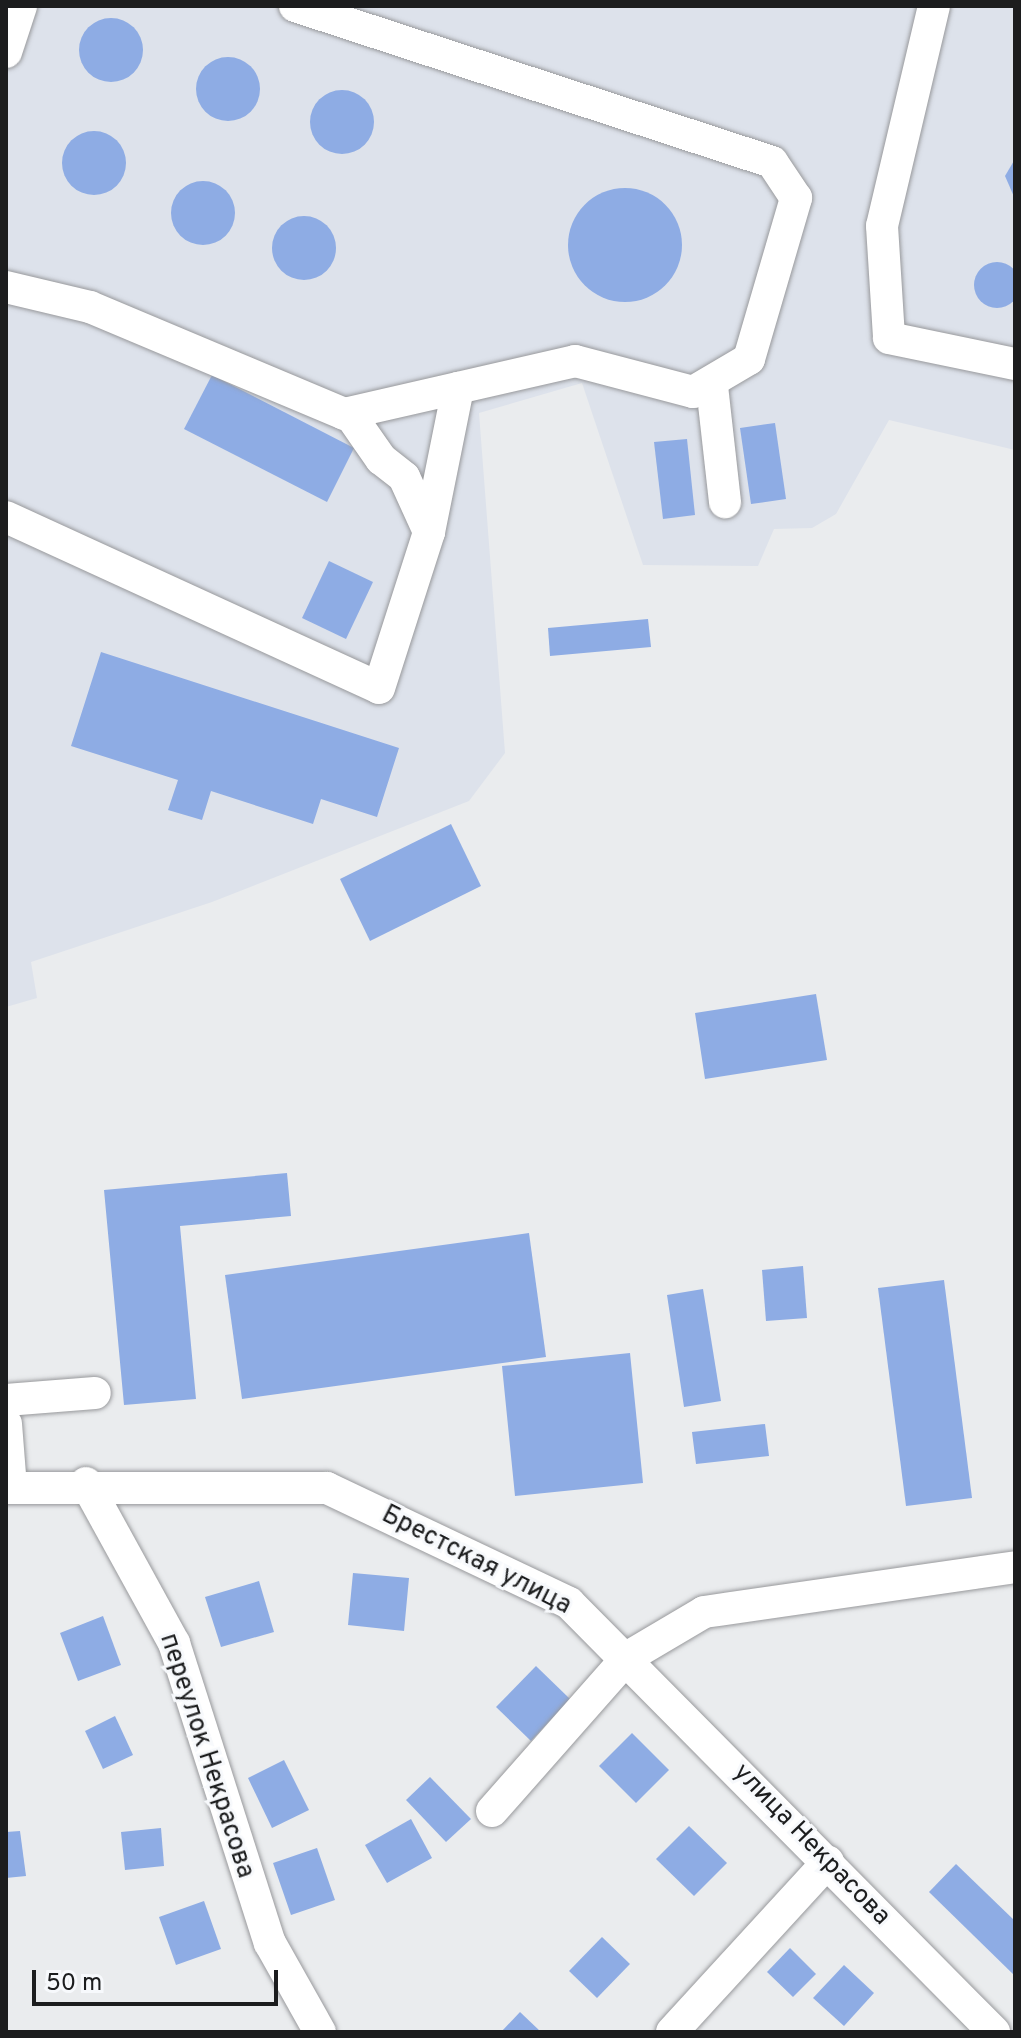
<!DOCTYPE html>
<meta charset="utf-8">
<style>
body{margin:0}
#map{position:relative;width:1021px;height:2038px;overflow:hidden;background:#eaecee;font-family:Overpass,sans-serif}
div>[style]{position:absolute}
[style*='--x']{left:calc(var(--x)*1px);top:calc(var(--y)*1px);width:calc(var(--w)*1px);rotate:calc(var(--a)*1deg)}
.built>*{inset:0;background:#dde2eb}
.building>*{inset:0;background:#8eace4}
.round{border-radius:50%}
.roads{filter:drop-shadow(0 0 2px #98999c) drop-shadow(0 0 2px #98999c)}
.minor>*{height:32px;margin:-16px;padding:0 16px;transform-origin:16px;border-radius:16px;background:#fff}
span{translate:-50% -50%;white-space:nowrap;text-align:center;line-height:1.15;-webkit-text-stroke:6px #f7f9fc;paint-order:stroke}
.street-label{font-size:26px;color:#1c1d1e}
.frame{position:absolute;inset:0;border:8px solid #1c1d1e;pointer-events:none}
.scale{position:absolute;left:32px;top:1970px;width:246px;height:36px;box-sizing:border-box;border:4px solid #1c1d1e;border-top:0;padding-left:10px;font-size:24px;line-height:28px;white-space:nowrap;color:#1c1d1e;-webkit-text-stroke:6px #f7f9fc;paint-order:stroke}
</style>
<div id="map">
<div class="built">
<i style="clip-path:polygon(6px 6px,1015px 6px,1015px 450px,889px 420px,836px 514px,812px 528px,774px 529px,758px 566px,643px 565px,582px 383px,479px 413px,505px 753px,469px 801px,212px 902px,31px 962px,37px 998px,6px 1007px)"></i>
</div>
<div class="building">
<i class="round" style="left:79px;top:18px;width:64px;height:64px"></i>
<i class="round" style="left:196px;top:57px;width:64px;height:64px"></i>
<i class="round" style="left:310px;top:90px;width:64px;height:64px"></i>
<i class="round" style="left:62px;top:131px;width:64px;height:64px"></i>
<i style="clip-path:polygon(1015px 159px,1015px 199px,1005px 176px)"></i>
<i class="round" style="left:171px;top:181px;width:64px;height:64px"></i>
<i class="round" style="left:568px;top:188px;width:114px;height:114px"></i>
<i class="round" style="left:272px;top:216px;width:64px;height:64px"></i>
<i class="round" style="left:974px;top:262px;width:46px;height:46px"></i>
<i style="clip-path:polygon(212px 375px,354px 448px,327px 502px,184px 429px)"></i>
<i style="clip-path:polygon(775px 423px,786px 499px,751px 504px,740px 428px)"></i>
<i style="clip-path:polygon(687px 439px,695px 515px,663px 519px,654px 442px)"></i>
<i style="clip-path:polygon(329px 561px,373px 582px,346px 639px,302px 618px)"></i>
<i style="clip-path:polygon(648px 619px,651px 647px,550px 656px,548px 628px)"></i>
<i style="clip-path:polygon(101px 652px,399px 748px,377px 817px,321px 799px,313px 824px,211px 791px,202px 820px,168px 810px,178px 780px,71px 746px)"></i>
<i style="clip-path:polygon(451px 824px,481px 886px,370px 941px,340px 879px)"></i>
<i style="clip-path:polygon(816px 994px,827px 1060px,705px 1079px,695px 1013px)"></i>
<i style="clip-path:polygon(287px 1173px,291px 1216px,180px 1226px,196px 1399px,124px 1405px,104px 1190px)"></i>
<i style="clip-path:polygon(529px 1233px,546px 1357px,242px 1399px,225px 1275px)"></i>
<i style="clip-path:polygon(803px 1266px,807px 1318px,766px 1321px,762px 1270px)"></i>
<i style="clip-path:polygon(944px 1280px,972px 1498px,906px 1506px,878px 1288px)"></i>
<i style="clip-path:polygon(703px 1289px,721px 1401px,684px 1407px,667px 1295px)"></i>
<i style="clip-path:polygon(630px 1353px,643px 1483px,515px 1496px,502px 1366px)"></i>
<i style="clip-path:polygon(765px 1424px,769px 1456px,696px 1464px,692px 1432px)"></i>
<i style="clip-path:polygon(353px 1573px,409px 1578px,404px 1631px,348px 1625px)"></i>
<i style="clip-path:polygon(259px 1581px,274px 1632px,221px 1647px,205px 1597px)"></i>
<i style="clip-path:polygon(103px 1616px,121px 1665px,78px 1681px,60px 1633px)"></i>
<i style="clip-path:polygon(536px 1666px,570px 1699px,531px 1741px,496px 1707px)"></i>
<i style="clip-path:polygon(115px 1716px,133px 1755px,103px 1769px,85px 1731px)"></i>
<i style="clip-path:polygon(632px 1733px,669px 1770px,636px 1803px,599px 1766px)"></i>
<i style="clip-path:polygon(284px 1760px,309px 1810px,272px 1828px,248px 1778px)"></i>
<i style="clip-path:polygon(430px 1777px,471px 1819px,446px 1842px,406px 1800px)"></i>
<i style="clip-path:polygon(411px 1819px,432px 1858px,387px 1883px,365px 1845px)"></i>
<i style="clip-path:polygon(689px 1826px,727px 1863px,694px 1896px,656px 1859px)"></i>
<i style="clip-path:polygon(161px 1828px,164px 1866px,125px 1870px,121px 1832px)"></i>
<i style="clip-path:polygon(20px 1831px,26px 1876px,6px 1878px,6px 1832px)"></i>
<i style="clip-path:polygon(317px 1848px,335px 1900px,291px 1915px,273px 1863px)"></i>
<i style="clip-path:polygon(956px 1864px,1015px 1921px,1015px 1976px,929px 1892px)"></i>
<i style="clip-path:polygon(204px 1901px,221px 1949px,176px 1965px,159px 1917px)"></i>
<i style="clip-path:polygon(602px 1937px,630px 1964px,597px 1998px,569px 1971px)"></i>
<i style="clip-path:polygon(790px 1948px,816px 1974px,793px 1997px,767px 1972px)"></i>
<i style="clip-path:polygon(844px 1965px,874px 1993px,844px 2026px,813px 1998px)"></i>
<i style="clip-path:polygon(520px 2012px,541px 2032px,501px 2032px)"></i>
</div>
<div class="roads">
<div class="minor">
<i style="--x:934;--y:6;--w:226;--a:103.3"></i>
<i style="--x:882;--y:226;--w:112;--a:86.4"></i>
<i style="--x:889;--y:338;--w:129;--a:11.7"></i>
<i style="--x:6;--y:52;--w:48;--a:-71.9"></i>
<i style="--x:6;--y:287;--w:86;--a:13.4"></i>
<i style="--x:90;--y:307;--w:276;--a:22.8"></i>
<i style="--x:344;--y:414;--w:237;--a:-12.9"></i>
<i style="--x:575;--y:361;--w:122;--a:14.7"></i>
<i style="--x:693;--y:392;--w:65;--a:-30.5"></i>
<i style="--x:749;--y:359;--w:168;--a:-73.7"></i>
<i style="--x:796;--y:198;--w:43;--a:-123.7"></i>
<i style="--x:772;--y:162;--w:502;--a:-161.89"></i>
<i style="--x:712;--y:386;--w:117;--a:83.6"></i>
<i style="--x:6;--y:517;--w:410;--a:24.6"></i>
<i style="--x:379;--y:688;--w:164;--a:-72.2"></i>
<i style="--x:429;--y:532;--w:60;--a:-114.4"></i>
<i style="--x:404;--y:477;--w:29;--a:-142"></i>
<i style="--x:381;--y:459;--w:56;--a:-124.8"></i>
<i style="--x:429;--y:532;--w:147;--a:-78.6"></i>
<i style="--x:6;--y:1400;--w:89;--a:-4.5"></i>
<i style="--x:6;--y:1424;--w:64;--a:85.5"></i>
<i style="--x:86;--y:1483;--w:183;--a:61.2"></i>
<i style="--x:174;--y:1643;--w:315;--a:72.3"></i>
<i style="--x:270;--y:1943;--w:102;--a:60.7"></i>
<i style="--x:6;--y:1488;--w:321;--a:0"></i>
<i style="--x:327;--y:1488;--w:268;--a:25.4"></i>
<i style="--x:569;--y:1603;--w:604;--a:45.27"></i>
<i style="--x:492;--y:1811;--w:205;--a:-48.6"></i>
<i style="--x:628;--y:1657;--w:88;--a:-30.6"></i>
<i style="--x:704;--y:1612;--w:314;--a:-8.2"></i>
<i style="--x:672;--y:2032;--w:231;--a:-47.5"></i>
</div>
</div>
<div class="street-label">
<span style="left:476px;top:1561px;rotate:27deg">Брестская улица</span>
<span style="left:206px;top:1756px;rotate:72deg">переулок Некрасова</span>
<span style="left:811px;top:1845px;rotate:46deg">улица Некрасова</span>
</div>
<div class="frame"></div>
<div class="scale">50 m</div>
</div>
